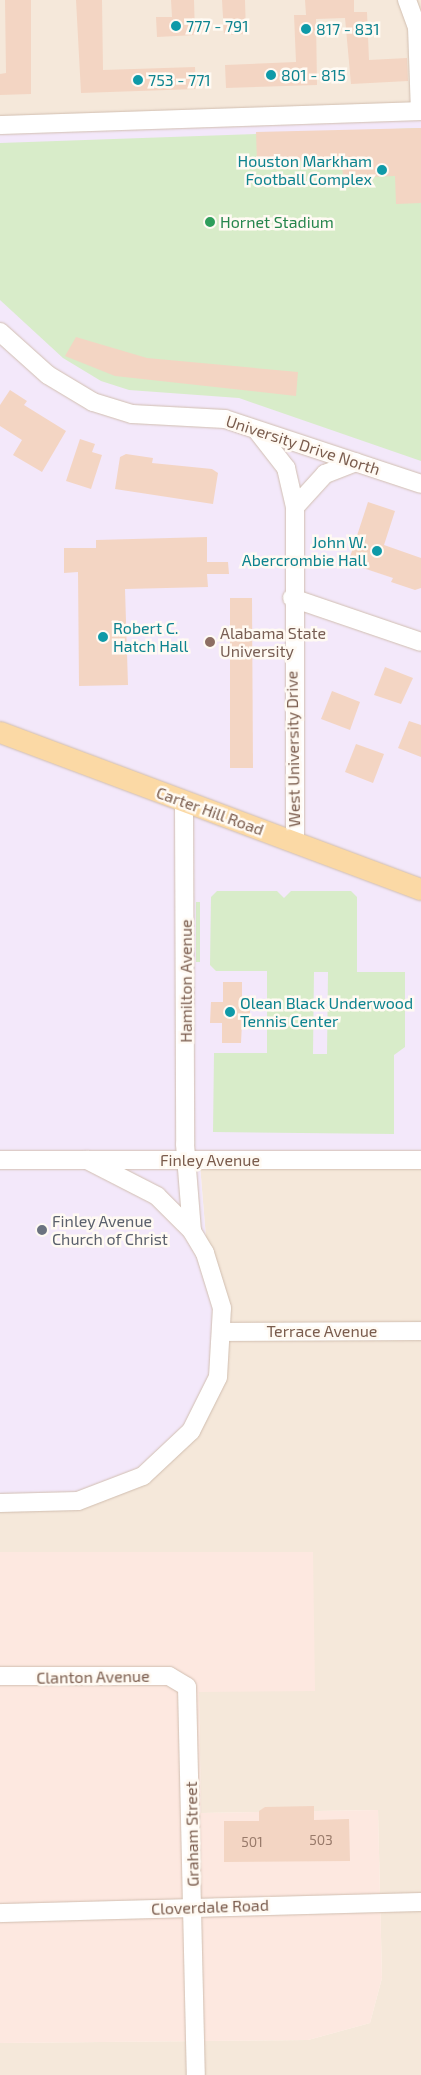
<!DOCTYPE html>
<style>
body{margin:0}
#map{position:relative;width:421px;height:2075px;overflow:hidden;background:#fdf6ec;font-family:"Exo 2",sans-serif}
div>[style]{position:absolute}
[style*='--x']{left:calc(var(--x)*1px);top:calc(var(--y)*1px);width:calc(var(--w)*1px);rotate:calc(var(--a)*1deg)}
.residential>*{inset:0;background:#f5e8da}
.commercial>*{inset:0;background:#fde8e0}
.education>*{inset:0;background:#f3e8fa}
.green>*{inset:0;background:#d8ecc9}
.building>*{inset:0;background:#f3d5c3}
.roads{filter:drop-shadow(0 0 1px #d1beb0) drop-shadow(0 0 1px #d1beb0)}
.minor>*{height:18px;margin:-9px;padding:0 9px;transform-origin:9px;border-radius:9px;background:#fff}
.major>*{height:21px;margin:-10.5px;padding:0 10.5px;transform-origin:10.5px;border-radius:10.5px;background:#fbd9a5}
.dots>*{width:14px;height:14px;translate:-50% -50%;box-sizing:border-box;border:2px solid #fffaf3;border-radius:50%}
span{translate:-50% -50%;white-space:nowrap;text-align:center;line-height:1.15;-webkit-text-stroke:5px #fffaf3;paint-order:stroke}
.number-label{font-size:14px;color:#987a6a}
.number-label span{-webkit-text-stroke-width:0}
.culture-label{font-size:16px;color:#0d838f}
.left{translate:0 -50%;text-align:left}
.right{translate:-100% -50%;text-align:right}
.leisure-label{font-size:16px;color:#27864d}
.street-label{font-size:16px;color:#7a5c4d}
.education-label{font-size:16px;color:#785e54}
.worship-label{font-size:16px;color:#5b616d}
</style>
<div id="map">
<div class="residential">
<i style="clip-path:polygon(0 0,421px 0,421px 117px,0 131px)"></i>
<i style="clip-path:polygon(199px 1153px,421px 1155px,421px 2075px,0 2075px,0 2043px,308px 2040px,370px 2023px,382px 1978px,378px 1810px,201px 1813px,199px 1692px,313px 1552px,0 1552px,0 1496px,209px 1274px)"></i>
</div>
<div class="commercial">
<i style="clip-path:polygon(0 1552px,313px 1552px,315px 1691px,199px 1692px,201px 1813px,378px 1810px,382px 1978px,370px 2023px,308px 2040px,0 2043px)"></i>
</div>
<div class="education">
<i style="clip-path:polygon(421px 117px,421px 1155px,199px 1153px,209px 1274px,217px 1313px,216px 1360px,180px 1436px,146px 1466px,90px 1493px,0 1496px,0 131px)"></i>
</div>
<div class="green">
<i style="clip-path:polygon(421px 128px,421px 461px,239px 398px,129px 390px,101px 381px,63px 358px,0 300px,0 143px)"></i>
<i style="clip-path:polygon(evenodd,217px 891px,277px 891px,284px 898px,291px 891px,351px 891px,357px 897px,357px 972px,405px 972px,405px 1047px,394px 1055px,394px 1134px,213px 1132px,214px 1053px,267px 1053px,267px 971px,216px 971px,210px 965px,211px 897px,217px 891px,314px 972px,328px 972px,327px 1054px,313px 1054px,314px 972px)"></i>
<i style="clip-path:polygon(196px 902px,200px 902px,200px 962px,196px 962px)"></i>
</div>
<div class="building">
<i style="clip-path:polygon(5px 0,31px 0,31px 94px,0 95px,0 74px,6px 73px)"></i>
<i style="clip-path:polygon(76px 0,102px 0,103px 70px,195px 67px,196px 89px,81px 93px)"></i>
<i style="clip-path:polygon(171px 0,194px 0,195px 35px,157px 37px,156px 17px,172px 17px)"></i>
<i style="clip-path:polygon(222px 0,245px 0,246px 34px,224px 35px)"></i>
<i style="clip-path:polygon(305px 0,354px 0,354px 12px,367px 12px,369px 60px,407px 58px,408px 81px,351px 84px,345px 18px,316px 19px,317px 85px,226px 88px,225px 65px,296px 62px,294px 15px,306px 15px)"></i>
<i style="clip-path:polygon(421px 128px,421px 203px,396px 204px,395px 176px,343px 178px,342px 160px,257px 163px,256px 132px)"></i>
<i style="clip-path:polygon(76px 337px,147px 358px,298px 372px,296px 396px,115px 376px,65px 356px)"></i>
<i style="clip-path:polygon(10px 390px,27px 401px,24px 405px,66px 431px,42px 472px,13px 455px,22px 440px,0 426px,0 405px)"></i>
<i style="clip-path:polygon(80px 439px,95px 444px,92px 452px,102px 455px,91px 489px,66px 481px)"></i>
<i style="clip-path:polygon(126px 454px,153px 458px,152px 463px,212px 469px,218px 473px,213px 504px,115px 489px,120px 457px)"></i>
<i style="clip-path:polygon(368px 502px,395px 511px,384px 545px,421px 558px,421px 588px,415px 590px,391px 582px,393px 578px,348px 563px)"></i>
<i style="clip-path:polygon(207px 537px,207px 562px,228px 562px,229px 574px,207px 574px,208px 587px,125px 589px,128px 685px,79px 686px,78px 572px,64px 573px,64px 548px,96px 548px,96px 540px)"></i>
<i style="clip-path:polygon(230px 598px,252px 598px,253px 768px,230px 768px)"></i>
<i style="clip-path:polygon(385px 667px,413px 678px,401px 704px,374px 695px)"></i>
<i style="clip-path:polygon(332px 691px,360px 702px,350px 730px,321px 719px)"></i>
<i style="clip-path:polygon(409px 721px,421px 725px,421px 757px,398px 748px)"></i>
<i style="clip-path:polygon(356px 744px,384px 754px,373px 783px,345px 772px)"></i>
<i style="clip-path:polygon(223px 982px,242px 982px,242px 1002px,250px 1002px,250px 1023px,242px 1023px,241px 1043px,222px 1043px,222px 1023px,210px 1023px,211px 1002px,223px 1002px)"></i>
<i style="clip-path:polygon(314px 1806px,314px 1820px,349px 1819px,350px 1861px,224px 1862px,224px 1821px,259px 1821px,259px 1811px,265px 1807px)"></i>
</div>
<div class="roads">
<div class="minor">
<i style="--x:407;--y:0;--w:29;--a:70"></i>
<i style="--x:417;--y:27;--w:84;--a:88"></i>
<i style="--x:0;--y:125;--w:421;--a:-1.9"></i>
<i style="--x:0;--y:332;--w:64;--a:41.9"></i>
<i style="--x:48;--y:375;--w:52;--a:31"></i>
<i style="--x:93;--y:402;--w:41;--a:17.1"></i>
<i style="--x:132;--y:414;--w:93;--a:3.1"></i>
<i style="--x:225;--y:419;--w:206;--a:18.3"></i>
<i style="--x:258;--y:432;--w:46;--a:52.1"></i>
<i style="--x:286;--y:468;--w:40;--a:77"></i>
<i style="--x:295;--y:507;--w:334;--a:90"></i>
<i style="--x:295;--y:507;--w:45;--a:-47.7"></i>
<i style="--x:325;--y:474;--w:33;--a:-21"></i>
<i style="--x:292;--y:598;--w:136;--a:18.8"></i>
<i style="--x:184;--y:802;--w:342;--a:89.8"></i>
<i style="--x:185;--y:1144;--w:87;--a:85.4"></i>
<i style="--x:0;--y:1160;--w:421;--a:0"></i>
<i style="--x:223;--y:1332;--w:198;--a:-0.3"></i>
<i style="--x:0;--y:1503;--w:78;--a:-1.5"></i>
<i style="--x:78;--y:1501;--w:70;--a:-21"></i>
<i style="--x:143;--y:1476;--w:66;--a:-43.2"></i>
<i style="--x:191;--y:1431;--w:60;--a:-63.4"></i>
<i style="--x:218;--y:1377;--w:69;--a:-86.7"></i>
<i style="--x:222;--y:1308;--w:58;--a:-107.2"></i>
<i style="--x:205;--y:1253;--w:26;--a:-121"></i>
<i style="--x:192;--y:1231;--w:49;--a:-135"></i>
<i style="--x:157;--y:1196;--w:79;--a:-152.8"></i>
<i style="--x:0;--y:1676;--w:169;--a:0"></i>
<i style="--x:169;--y:1676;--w:21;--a:31"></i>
<i style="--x:187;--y:1687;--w:388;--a:88.7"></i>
<i style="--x:0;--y:1913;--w:421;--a:-1.5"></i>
</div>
<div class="major">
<i style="--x:0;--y:732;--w:449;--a:20.5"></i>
</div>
</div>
<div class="dots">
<i style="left:176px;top:26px;background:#0f9aa8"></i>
<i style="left:306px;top:29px;background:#0f9aa8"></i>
<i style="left:271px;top:75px;background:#0f9aa8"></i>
<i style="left:138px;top:80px;background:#0f9aa8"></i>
<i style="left:382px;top:170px;background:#0f9aa8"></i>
<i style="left:210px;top:222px;background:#2e9e5b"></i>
<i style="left:377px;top:551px;background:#0f9aa8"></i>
<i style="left:103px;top:637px;background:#0f9aa8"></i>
<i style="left:210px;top:642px;background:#8d6e63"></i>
<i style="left:230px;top:1012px;background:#0f9aa8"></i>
<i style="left:42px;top:1230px;background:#6b7280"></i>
</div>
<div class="number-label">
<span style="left:321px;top:1840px">503</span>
<span style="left:252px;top:1842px">501</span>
</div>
<div class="culture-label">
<span class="left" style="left:186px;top:26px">777 - 791</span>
<span class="left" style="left:316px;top:29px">817 - 831</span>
<span class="left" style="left:281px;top:75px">801 - 815</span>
<span class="left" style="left:148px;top:80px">753 - 771</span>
<span class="right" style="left:372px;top:170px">Houston Markham<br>Football Complex</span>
<span class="right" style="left:367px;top:551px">John W.<br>Abercrombie Hall</span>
<span class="left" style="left:113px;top:637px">Robert C.<br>Hatch Hall</span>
<span class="left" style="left:240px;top:1012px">Olean Black Underwood<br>Tennis Center</span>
</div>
<div class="leisure-label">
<span class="left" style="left:220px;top:222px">Hornet Stadium</span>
</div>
<div class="street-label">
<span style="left:303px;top:445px;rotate:18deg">University Drive North</span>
<span style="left:293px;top:749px;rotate:-91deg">West University Drive</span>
<span style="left:210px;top:811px;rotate:20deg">Carter Hill Road</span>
<span style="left:186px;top:981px;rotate:-90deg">Hamilton Avenue</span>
<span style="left:210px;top:1160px">Finley Avenue</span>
<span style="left:322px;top:1331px">Terrace Avenue</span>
<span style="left:93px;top:1677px;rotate:-1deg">Clanton Avenue</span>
<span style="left:192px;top:1834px;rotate:-91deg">Graham Street</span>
<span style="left:210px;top:1907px;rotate:-2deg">Cloverdale Road</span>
</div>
<div class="education-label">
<span class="left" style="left:220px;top:642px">Alabama State<br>University</span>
</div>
<div class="worship-label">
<span class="left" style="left:52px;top:1230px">Finley Avenue<br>Church of Christ</span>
</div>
</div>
